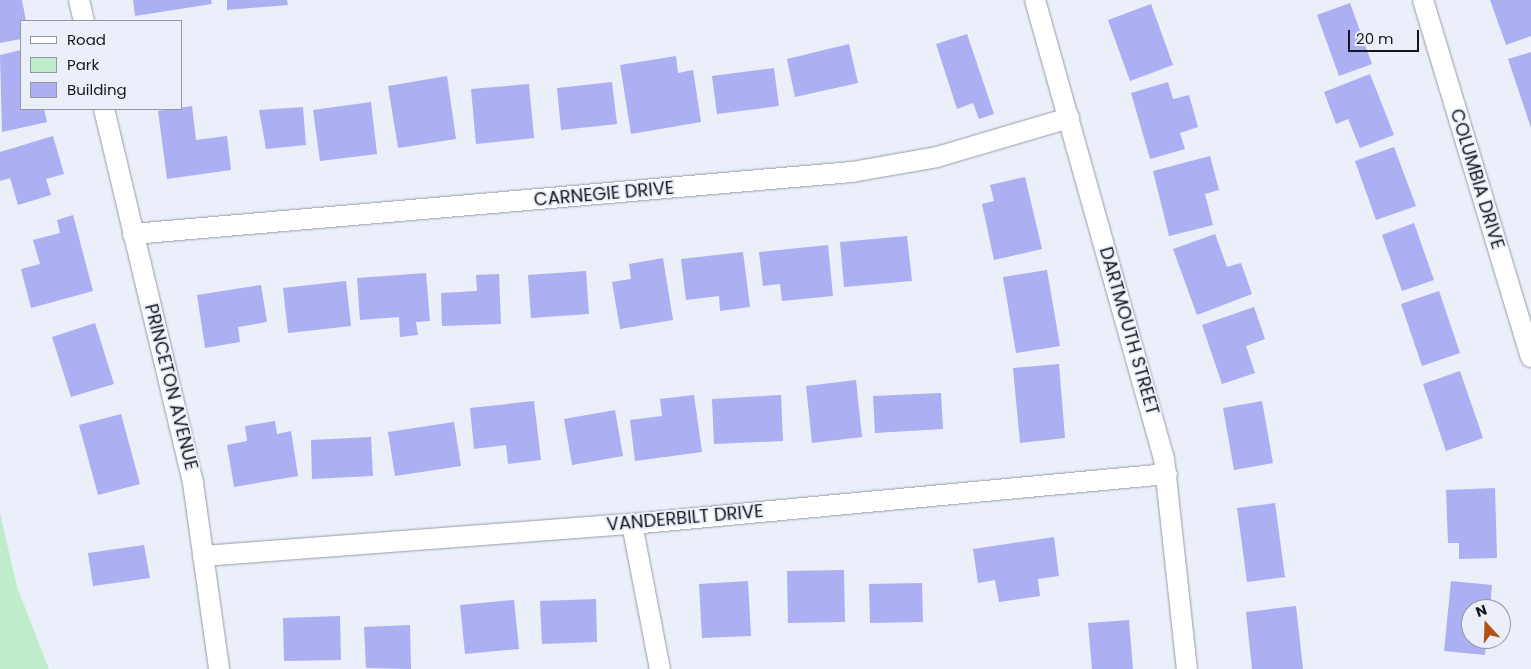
<!DOCTYPE html>
<style>
body{margin:0}
#map{position:relative;width:1531px;height:669px;overflow:hidden;background:#eaeff9;font-family:Poppins,sans-serif}
div>[style]{position:absolute}
[style*='--x']{left:calc(var(--x)*1px);top:calc(var(--y)*1px);width:calc(var(--w)*1px);rotate:calc(var(--a)*1deg)}
.green>*{inset:0;background:#bfedcb}
.building>*{inset:0;background:#acaff2}
.roads{filter:drop-shadow(0 0 1px #969ba5) drop-shadow(0 0 1px #969ba5)}
.minor>*{height:20px;margin:-10px;padding:0 10px;transform-origin:10px;border-radius:10px;background:#fff}
span{translate:-50% -50%;white-space:nowrap;text-align:center;line-height:1.15;-webkit-text-stroke:4px #eaeff9;paint-order:stroke}
.street-label{font-size:18px;color:#15171a}
.legend{position:absolute;left:20px;top:20px;width:162px;height:90px;box-sizing:border-box;background:#eaeff9;border:1px solid #9599a0;margin:0;padding:6px 9px;list-style:none;font-size:15px;color:#15171a}
.legend li{display:flex;align-items:center;gap:10px;height:25px}
.legend b{width:25px;border:1px solid #9599a0}
.north{position:absolute;left:1461px;top:599px;width:50px;height:50px;box-sizing:border-box;background:#eaeff9;border:1px solid #9599a0;border-radius:50%;rotate:340deg;font-size:14px;font-weight:700;line-height:20px;text-align:center;color:#15171a}
.north::after{content:'';display:block;margin:auto;width:18px;height:22px;background:#b25015;clip-path:polygon(50% 0,100% 100%,50% 72%,0 100%)}
.scale{position:absolute;left:1348px;top:30px;width:71px;height:22px;box-sizing:border-box;border:2px solid #15171a;border-top:0;padding-left:6px;font-size:15px;line-height:18px;white-space:nowrap;color:#15171a;-webkit-text-stroke:4px #eaeff9;paint-order:stroke}
</style>
<div id="map">
<div class="green">
<i style="clip-path:polygon(0 513px,17px 587px,49px 669px,0 669px)"></i>
</div>
<div class="building">
<i style="clip-path:polygon(0 0,22px 0,26px 21px,21px 21px,21px 39px,0 43px)"></i>
<i style="clip-path:polygon(133px 0,211px 0,212px 4px,135px 16px)"></i>
<i style="clip-path:polygon(227px 0,287px 0,288px 5px,227px 10px)"></i>
<i style="clip-path:polygon(1490px 0,1531px 0,1531px 36px,1506px 45px)"></i>
<i style="clip-path:polygon(1350px 3px,1372px 64px,1339px 76px,1317px 15px)"></i>
<i style="clip-path:polygon(1151px 4px,1173px 65px,1130px 81px,1108px 20px)"></i>
<i style="clip-path:polygon(967px 34px,994px 114px,979px 119px,973px 103px,957px 109px,936px 44px)"></i>
<i style="clip-path:polygon(849px 44px,858px 83px,795px 97px,787px 59px)"></i>
<i style="clip-path:polygon(21px 50px,21px 109px,44px 109px,47px 122px,2px 132px,0 55px)"></i>
<i style="clip-path:polygon(1531px 52px,1531px 128px,1508px 59px)"></i>
<i style="clip-path:polygon(676px 56px,678px 73px,693px 70px,701px 122px,631px 134px,620px 65px)"></i>
<i style="clip-path:polygon(774px 68px,779px 106px,717px 114px,712px 76px)"></i>
<i style="clip-path:polygon(1370px 74px,1394px 135px,1360px 148px,1348px 119px,1336px 124px,1324px 92px)"></i>
<i style="clip-path:polygon(447px 76px,456px 139px,398px 148px,388px 86px)"></i>
<i style="clip-path:polygon(612px 82px,617px 124px,561px 130px,557px 88px)"></i>
<i style="clip-path:polygon(1168px 82px,1173px 99px,1189px 95px,1198px 127px,1180px 133px,1185px 149px,1150px 159px,1131px 93px)"></i>
<i style="clip-path:polygon(529px 84px,534px 138px,476px 144px,471px 89px)"></i>
<i style="clip-path:polygon(371px 102px,377px 154px,320px 161px,313px 110px)"></i>
<i style="clip-path:polygon(192px 106px,196px 140px,227px 136px,231px 170px,167px 179px,158px 111px)"></i>
<i style="clip-path:polygon(303px 107px,306px 145px,266px 149px,259px 110px)"></i>
<i style="clip-path:polygon(53px 136px,64px 174px,46px 179px,51px 195px,18px 205px,10px 178px,0 181px,0 152px)"></i>
<i style="clip-path:polygon(1394px 147px,1416px 206px,1376px 220px,1355px 161px)"></i>
<i style="clip-path:polygon(1210px 156px,1219px 190px,1205px 194px,1213px 225px,1169px 236px,1153px 171px)"></i>
<i style="clip-path:polygon(1025px 177px,1042px 249px,994px 260px,982px 204px,994px 201px,990px 185px)"></i>
<i style="clip-path:polygon(73px 215px,93px 291px,31px 308px,21px 269px,40px 264px,33px 240px,60px 233px,57px 220px)"></i>
<i style="clip-path:polygon(1414px 223px,1434px 280px,1402px 291px,1382px 235px)"></i>
<i style="clip-path:polygon(1215px 234px,1227px 267px,1241px 263px,1252px 294px,1197px 315px,1173px 249px)"></i>
<i style="clip-path:polygon(907px 236px,912px 281px,844px 287px,840px 242px)"></i>
<i style="clip-path:polygon(828px 245px,833px 296px,782px 301px,780px 284px,763px 286px,759px 252px)"></i>
<i style="clip-path:polygon(743px 252px,750px 307px,720px 311px,719px 296px,686px 300px,681px 259px)"></i>
<i style="clip-path:polygon(663px 258px,673px 320px,620px 329px,612px 282px,631px 279px,629px 264px)"></i>
<i style="clip-path:polygon(1047px 270px,1060px 346px,1016px 353px,1003px 277px)"></i>
<i style="clip-path:polygon(586px 271px,589px 314px,531px 318px,528px 275px)"></i>
<i style="clip-path:polygon(426px 273px,430px 321px,416px 322px,418px 335px,400px 337px,399px 317px,360px 320px,357px 278px)"></i>
<i style="clip-path:polygon(499px 274px,501px 324px,442px 326px,441px 293px,477px 291px,476px 275px)"></i>
<i style="clip-path:polygon(346px 281px,351px 326px,288px 333px,283px 288px)"></i>
<i style="clip-path:polygon(261px 285px,267px 322px,238px 327px,240px 342px,205px 348px,197px 295px)"></i>
<i style="clip-path:polygon(1439px 291px,1460px 353px,1422px 366px,1401px 304px)"></i>
<i style="clip-path:polygon(1254px 307px,1265px 339px,1246px 346px,1255px 373px,1222px 384px,1202px 325px)"></i>
<i style="clip-path:polygon(95px 323px,114px 384px,71px 397px,52px 337px)"></i>
<i style="clip-path:polygon(1059px 364px,1065px 438px,1020px 443px,1013px 368px)"></i>
<i style="clip-path:polygon(1460px 371px,1483px 438px,1446px 451px,1423px 384px)"></i>
<i style="clip-path:polygon(856px 380px,862px 437px,812px 443px,806px 386px)"></i>
<i style="clip-path:polygon(941px 393px,943px 429px,875px 433px,873px 396px)"></i>
<i style="clip-path:polygon(694px 395px,702px 452px,635px 461px,630px 420px,662px 416px,660px 399px)"></i>
<i style="clip-path:polygon(781px 395px,783px 441px,714px 444px,712px 399px)"></i>
<i style="clip-path:polygon(534px 401px,541px 460px,508px 464px,506px 445px,474px 449px,470px 408px)"></i>
<i style="clip-path:polygon(1262px 401px,1273px 463px,1234px 470px,1223px 408px)"></i>
<i style="clip-path:polygon(615px 410px,623px 456px,572px 465px,564px 419px)"></i>
<i style="clip-path:polygon(121px 414px,140px 484px,98px 495px,79px 425px)"></i>
<i style="clip-path:polygon(275px 421px,277px 434px,291px 431px,298px 476px,234px 487px,227px 445px,247px 441px,245px 426px)"></i>
<i style="clip-path:polygon(454px 422px,461px 466px,395px 476px,388px 432px)"></i>
<i style="clip-path:polygon(371px 437px,373px 476px,312px 479px,311px 440px)"></i>
<i style="clip-path:polygon(1495px 488px,1497px 558px,1459px 559px,1459px 543px,1448px 543px,1446px 490px)"></i>
<i style="clip-path:polygon(1275px 503px,1285px 577px,1247px 582px,1237px 508px)"></i>
<i style="clip-path:polygon(1054px 537px,1059px 576px,1038px 579px,1040px 596px,999px 602px,995px 580px,978px 583px,973px 549px)"></i>
<i style="clip-path:polygon(144px 545px,150px 578px,93px 586px,88px 553px)"></i>
<i style="clip-path:polygon(844px 570px,845px 622px,788px 623px,787px 571px)"></i>
<i style="clip-path:polygon(748px 581px,751px 636px,702px 638px,699px 584px)"></i>
<i style="clip-path:polygon(1451px 581px,1492px 585px,1490px 609px,1471px 609px,1471px 639px,1487px 639px,1485px 655px,1444px 651px)"></i>
<i style="clip-path:polygon(922px 583px,923px 622px,870px 623px,869px 584px)"></i>
<i style="clip-path:polygon(596px 599px,597px 642px,542px 644px,540px 601px)"></i>
<i style="clip-path:polygon(514px 600px,519px 649px,465px 654px,460px 605px)"></i>
<i style="clip-path:polygon(1296px 606px,1303px 669px,1252px 669px,1246px 612px)"></i>
<i style="clip-path:polygon(340px 616px,341px 660px,284px 661px,283px 618px)"></i>
<i style="clip-path:polygon(1129px 620px,1133px 669px,1092px 669px,1088px 623px)"></i>
<i style="clip-path:polygon(410px 625px,411px 669px,366px 668px,364px 627px)"></i>
</div>
<div class="roads">
<div class="minor">
<i style="--x:79;--y:0;--w:22;--a:77"></i>
<i style="--x:1035;--y:0;--w:476;--a:74.3"></i>
<i style="--x:1164;--y:458;--w:212;--a:83.8"></i>
<i style="--x:1423;--y:0;--w:373;--a:73.2"></i>
<i style="--x:104;--y:109;--w:384;--a:76.6"></i>
<i style="--x:193;--y:483;--w:188;--a:82"></i>
<i style="--x:133;--y:234;--w:722;--a:-4.93"></i>
<i style="--x:852;--y:172;--w:86;--a:-10"></i>
<i style="--x:937;--y:157;--w:138;--a:-16.5"></i>
<i style="--x:632;--y:524;--w:148;--a:79.1"></i>
<i style="--x:203;--y:556;--w:430;--a:-4.3"></i>
<i style="--x:632;--y:524;--w:537;--a:-5.34"></i>
</div>
</div>
<div class="street-label">
<span style="left:1477px;top:179px;rotate:73deg">COLUMBIA DRIVE</span>
<span style="left:604px;top:194px;rotate:-5deg">CARNEGIE DRIVE</span>
<span style="left:1129px;top:331px;rotate:74deg">DARTMOUTH STREET</span>
<span style="left:171px;top:387px;rotate:76deg">PRINCETON AVENUE</span>
<span style="left:685px;top:518px;rotate:-5deg">VANDERBILT DRIVE</span>
</div>
<ul class="legend">
<li><b style="height:6px;background:#fff"></b>Road</li>
<li><b style="height:14px;background:#bfedcb"></b>Park</li>
<li><b style="height:14px;background:#acaff2"></b>Building</li>
</ul>
<div class="north">N</div>
<div class="scale">20 m</div>
</div>
